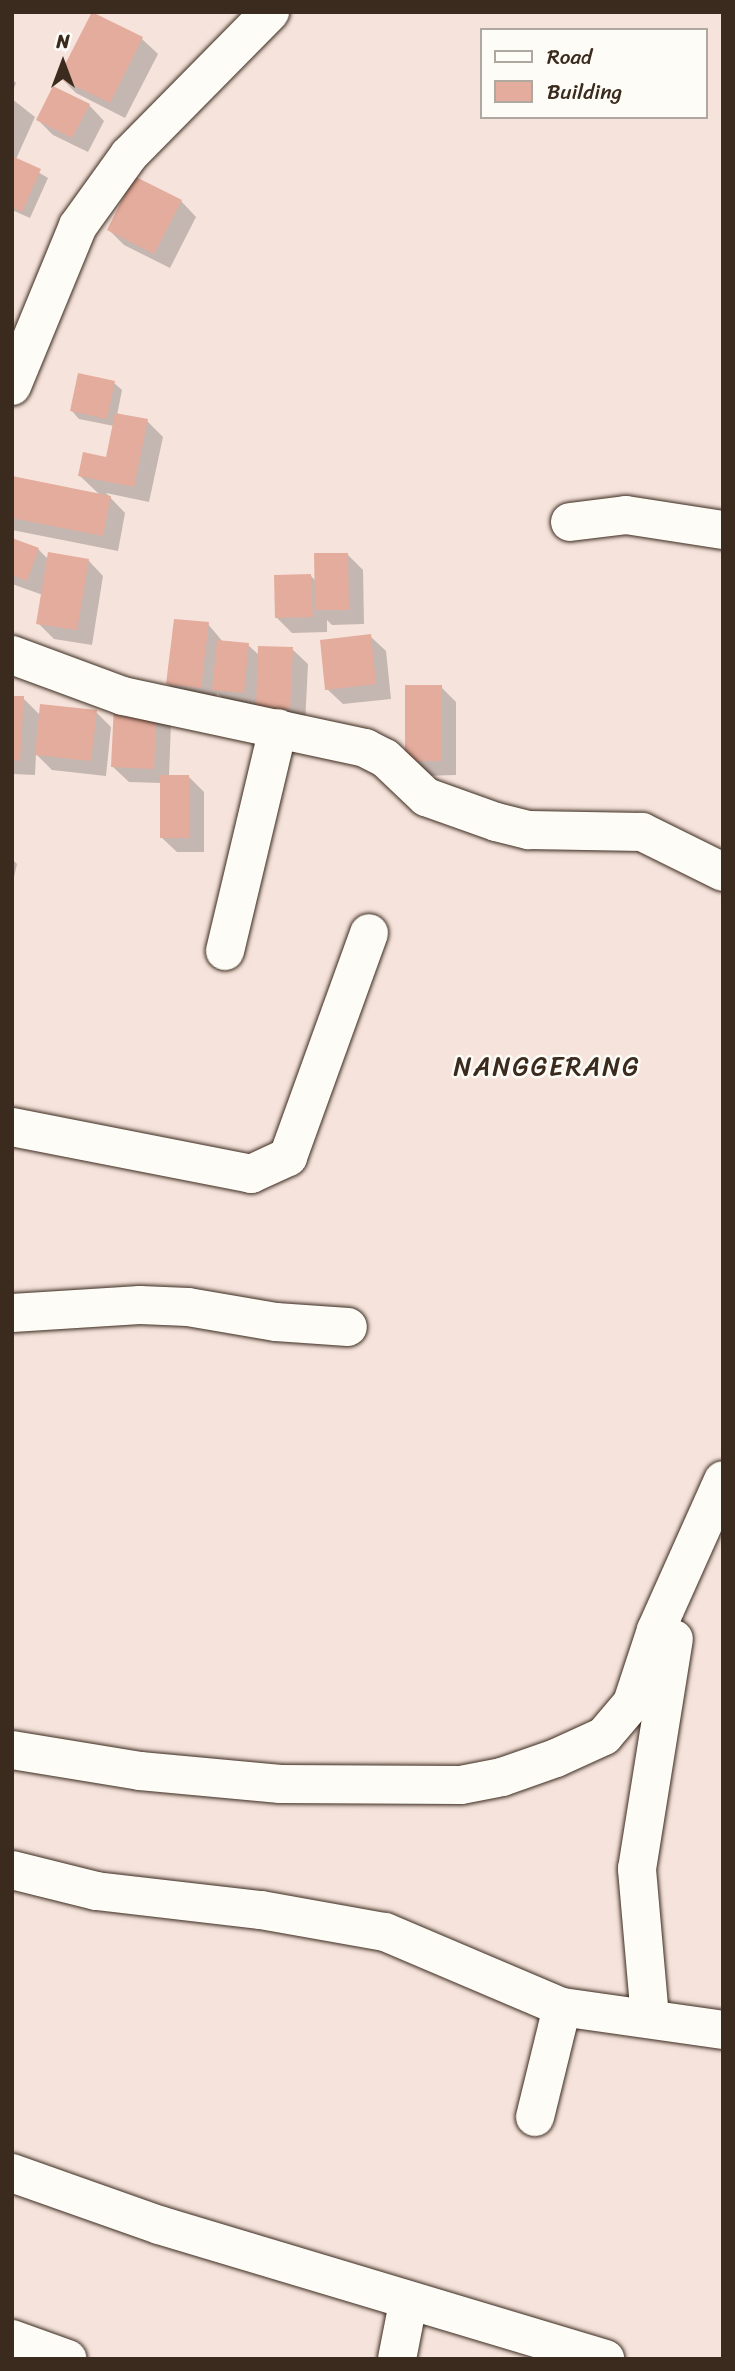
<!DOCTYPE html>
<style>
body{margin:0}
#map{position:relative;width:735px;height:2371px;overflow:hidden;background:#f6e4dc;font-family:Sriracha,sans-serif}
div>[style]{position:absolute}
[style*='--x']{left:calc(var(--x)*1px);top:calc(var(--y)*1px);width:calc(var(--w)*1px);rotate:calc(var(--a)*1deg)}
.shadow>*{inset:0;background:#0003}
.building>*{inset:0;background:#e4ac9c}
.roads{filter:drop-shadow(0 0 2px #3b2a1e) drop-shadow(0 0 2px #3b2a1e)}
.minor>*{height:38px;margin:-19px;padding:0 19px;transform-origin:19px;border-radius:19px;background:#fdfcf7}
span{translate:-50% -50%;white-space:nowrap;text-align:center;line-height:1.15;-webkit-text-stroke:5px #fdfcf7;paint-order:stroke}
.quarter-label{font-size:26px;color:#3b2a1e;letter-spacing:2px}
.frame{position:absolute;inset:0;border:14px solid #3b2a1e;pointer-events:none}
.legend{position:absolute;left:480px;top:28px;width:228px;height:91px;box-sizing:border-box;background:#fdfcf7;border:2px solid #afa8a0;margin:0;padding:9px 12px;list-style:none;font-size:21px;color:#3b2a1e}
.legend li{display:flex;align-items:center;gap:14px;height:35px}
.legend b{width:35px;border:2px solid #afa8a0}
.north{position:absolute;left:28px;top:28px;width:70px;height:70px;-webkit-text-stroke:5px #fdfcf7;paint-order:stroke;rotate:0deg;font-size:19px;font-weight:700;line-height:28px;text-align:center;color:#3b2a1e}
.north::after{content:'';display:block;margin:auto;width:24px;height:32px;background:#3b2a1e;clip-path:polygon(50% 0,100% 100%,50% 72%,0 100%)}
</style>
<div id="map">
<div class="shadow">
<i style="clip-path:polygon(93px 14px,142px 39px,158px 54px,125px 118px,76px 93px,60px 77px)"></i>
<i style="clip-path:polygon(12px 79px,16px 83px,12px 93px)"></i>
<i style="clip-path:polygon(12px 99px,35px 117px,16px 159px,48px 178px,30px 218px,12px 210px)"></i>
<i style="clip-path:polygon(89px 105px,104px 121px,88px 152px,53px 135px,38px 120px)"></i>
<i style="clip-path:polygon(181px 201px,196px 217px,170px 268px,124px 245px,109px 230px)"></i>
<i style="clip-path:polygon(114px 383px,122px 390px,117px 415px,147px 421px,163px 437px,149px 502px,106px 493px,125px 513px,118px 551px,12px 530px,12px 478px,100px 495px,80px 476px,107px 459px,114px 426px,79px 419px,72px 411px)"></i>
<i style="clip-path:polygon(12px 540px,38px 549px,48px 559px,88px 560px,103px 576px,92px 645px,54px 639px,38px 623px,43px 595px,12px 584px)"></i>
<i style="clip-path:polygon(347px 554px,363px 570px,364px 624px,332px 625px,327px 620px,327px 632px,292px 633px,276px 617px,311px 576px,316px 581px)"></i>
<i style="clip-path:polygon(208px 624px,223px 642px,248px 645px,260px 656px,292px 649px,308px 664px,305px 725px,230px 705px,217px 693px,216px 702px,184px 699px,168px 684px)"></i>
<i style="clip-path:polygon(370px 636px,386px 651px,391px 699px,343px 704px,327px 689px)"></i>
<i style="clip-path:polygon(441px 687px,456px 702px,456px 775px,422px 776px,407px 760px)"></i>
<i style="clip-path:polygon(12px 698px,23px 698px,41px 716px,96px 712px,111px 727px,106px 776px,52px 770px,36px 754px,35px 775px,12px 774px)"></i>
<i style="clip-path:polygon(116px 707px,171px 723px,169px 776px,188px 776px,204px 792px,204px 852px,177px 852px,161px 837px,161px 783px,129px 782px,113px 767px)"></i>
<i style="clip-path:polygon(12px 859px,17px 864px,12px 886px)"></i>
</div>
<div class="building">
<i style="clip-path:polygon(92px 12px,143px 37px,110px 103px,58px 78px)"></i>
<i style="clip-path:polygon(53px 86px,90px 104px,72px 138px,36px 120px)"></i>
<i style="clip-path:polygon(12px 156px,41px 169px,22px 212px,12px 207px)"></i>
<i style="clip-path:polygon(134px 176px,182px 200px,154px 254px,107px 230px)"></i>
<i style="clip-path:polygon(78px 373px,115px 381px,107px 419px,70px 411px)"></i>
<i style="clip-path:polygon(115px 413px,148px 419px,134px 487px,78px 476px,83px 452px,106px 457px)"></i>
<i style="clip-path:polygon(12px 476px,111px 496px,103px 536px,12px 518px)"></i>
<i style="clip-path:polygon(12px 538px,39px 548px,27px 581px,12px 575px)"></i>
<i style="clip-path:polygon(48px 552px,89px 559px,77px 630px,36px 624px)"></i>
<i style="clip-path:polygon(314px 553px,348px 553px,349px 610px,315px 610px)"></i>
<i style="clip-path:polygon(311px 574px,313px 617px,275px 618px,274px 575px)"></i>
<i style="clip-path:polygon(174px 619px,209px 622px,201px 688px,166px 684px)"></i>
<i style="clip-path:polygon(371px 634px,376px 684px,325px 690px,320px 640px)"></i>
<i style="clip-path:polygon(217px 640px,249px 643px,244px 693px,212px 690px)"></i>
<i style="clip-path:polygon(258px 646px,293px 647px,290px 710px,256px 709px)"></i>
<i style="clip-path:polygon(405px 685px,442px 685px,442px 761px,405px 761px)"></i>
<i style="clip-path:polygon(12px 696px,24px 696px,20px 761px,12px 760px)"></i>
<i style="clip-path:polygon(40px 704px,97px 710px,91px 761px,35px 755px)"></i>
<i style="clip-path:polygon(114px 705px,157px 706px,154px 769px,111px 767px)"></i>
<i style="clip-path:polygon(160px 775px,189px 775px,189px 838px,160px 838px)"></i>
</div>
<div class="roads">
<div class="minor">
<i style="--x:12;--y:386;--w:173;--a:-67.6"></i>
<i style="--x:78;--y:226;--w:87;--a:-54.3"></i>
<i style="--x:129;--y:155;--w:201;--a:-45.4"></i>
<i style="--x:570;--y:522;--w:56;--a:-7.1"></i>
<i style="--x:626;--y:515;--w:98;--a:8.8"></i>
<i style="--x:12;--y:655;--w:118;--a:20.3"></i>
<i style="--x:123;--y:696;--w:248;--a:12.1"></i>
<i style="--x:365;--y:748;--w:22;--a:27"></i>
<i style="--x:385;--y:758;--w:57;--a:43.6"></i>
<i style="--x:426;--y:797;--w:74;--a:19.7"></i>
<i style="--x:496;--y:822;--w:34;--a:14"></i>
<i style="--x:529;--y:830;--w:113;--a:1"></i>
<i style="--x:642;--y:832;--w:90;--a:26.3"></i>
<i style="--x:225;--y:951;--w:229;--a:-76.6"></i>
<i style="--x:12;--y:1127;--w:244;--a:11.1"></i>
<i style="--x:251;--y:1174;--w:41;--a:-24.7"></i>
<i style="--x:288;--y:1157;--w:238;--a:-70.1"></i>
<i style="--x:12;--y:1313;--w:128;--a:-3.6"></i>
<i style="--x:140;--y:1305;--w:48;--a:2.4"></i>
<i style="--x:188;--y:1307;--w:89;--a:9.7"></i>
<i style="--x:276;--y:1322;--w:72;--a:4"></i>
<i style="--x:12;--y:1750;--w:130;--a:9.3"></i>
<i style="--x:140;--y:1771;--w:141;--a:5.3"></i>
<i style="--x:280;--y:1784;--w:181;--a:0.3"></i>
<i style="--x:461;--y:1785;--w:42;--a:-11"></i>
<i style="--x:502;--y:1777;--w:57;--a:-19.4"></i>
<i style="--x:556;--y:1758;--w:53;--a:-24.6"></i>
<i style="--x:604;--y:1736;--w:43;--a:-49.7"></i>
<i style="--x:632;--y:1703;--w:77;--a:-71.8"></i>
<i style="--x:656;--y:1630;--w:164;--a:-65.9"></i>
<i style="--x:12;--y:1870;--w:87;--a:14"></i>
<i style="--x:96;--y:1891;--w:166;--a:6.6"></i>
<i style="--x:261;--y:1910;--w:126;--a:10.1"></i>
<i style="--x:385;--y:1932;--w:192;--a:23"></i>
<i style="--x:562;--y:2007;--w:163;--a:8.1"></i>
<i style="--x:650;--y:2018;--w:150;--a:-95"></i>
<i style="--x:637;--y:1869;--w:233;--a:-80.9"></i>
<i style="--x:535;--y:2117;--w:113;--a:-76.2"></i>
<i style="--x:12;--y:2173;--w:156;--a:19.5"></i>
<i style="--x:159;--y:2225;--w:466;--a:16.7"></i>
<i style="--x:12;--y:2339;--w:59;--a:19.7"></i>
<i style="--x:397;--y:2359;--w:57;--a:-78.9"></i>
</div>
</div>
<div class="quarter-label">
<span style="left:547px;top:1067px">NANGGERANG</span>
</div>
<div class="frame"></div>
<ul class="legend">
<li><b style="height:9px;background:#fdfcf7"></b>Road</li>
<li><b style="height:19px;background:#e4ac9c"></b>Building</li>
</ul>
<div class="north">N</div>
</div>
